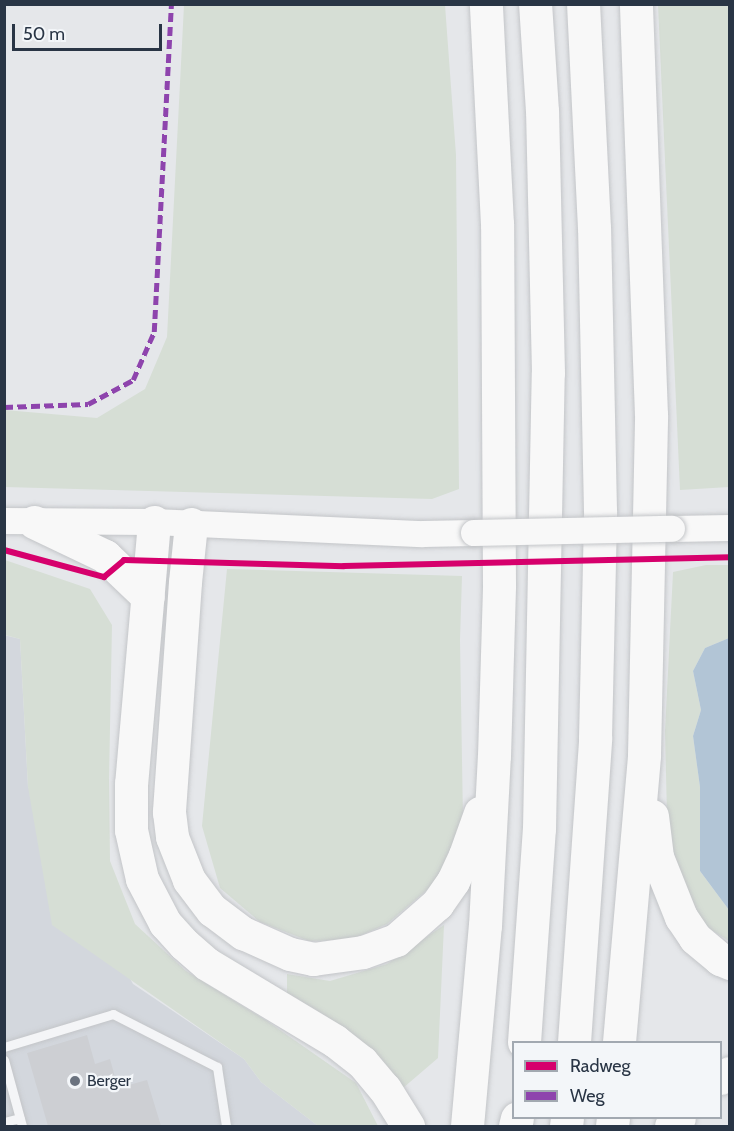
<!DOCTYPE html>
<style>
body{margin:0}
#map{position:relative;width:734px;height:1131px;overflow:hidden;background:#e5e7ea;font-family:Cabin,sans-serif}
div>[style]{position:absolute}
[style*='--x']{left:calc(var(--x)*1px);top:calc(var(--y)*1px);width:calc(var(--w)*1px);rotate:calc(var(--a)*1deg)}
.built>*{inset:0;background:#d3d7dd}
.green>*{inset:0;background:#d6ded5}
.water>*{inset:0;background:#b2c5d6}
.building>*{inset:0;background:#cdcfd3}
.roads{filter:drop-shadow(0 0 2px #c3c5c8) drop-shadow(0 0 2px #c3c5c8)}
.service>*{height:9px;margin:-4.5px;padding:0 4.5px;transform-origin:4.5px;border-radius:4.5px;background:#f4f5f7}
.secondary>*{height:26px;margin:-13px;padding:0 13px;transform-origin:13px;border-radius:13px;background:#f8f8f8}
.motorway>*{height:33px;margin:-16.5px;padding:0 16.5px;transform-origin:16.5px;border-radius:16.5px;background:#f8f8f8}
.bridges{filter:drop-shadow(0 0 2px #c3c5c8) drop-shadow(0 0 2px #c3c5c8)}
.secondary-bridge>*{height:26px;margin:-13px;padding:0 13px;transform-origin:13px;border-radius:13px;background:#f8f8f8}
.quiet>*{height:4.5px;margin-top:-2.25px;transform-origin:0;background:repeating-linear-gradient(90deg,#8e44ad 0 9px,transparent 0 13.5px)}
.cycleway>*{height:6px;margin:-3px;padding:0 3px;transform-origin:3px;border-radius:3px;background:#d6006c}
.dots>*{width:16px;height:16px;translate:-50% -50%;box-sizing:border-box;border:3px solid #f3f6f9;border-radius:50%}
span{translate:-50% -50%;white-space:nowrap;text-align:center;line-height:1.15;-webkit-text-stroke:4.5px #f3f6f9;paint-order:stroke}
.poi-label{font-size:16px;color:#293545}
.left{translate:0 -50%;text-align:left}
.frame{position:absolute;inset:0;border:6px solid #293545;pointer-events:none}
.legend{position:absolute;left:512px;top:1041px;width:210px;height:78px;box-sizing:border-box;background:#f3f6f9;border:2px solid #a2a9b1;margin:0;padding:8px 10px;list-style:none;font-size:18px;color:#293545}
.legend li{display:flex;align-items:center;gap:12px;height:30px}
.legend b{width:30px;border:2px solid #a2a9b1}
.scale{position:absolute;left:12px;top:24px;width:150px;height:27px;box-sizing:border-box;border:3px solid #293545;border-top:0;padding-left:8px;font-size:18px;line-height:21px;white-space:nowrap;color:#293545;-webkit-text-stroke:4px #f3f6f9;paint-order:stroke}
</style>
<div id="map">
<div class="built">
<i style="clip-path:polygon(4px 635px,20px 639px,28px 787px,133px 984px,244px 1059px,261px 1082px,318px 1126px,5px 1126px)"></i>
</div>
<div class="green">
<i style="clip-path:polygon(184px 5px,445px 5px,456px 155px,459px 489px,432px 499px,5px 487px,5px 410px,97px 418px,145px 389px,167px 337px)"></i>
<i style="clip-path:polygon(658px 5px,729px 5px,729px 487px,680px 490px)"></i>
<i style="clip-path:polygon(5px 560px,90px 589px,112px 625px,109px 780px,110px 861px,135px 924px,186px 971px,267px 1021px,356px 1083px,378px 1126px,318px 1126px,261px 1082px,244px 1059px,52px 925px,28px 787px,20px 639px,5px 635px)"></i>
<i style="clip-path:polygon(706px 565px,729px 565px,729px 638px,705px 648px,693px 671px,701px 710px,693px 736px,700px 787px,700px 871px,729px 910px,729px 941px,702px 924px,678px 882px,667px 816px,665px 731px,673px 572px)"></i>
<i style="clip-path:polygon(227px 569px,462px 576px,460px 640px,463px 820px,436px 882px,387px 924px,350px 940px,309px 941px,260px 922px,220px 888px,202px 826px)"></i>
<i style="clip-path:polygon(444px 925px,438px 1058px,403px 1088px,287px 995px,287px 974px,330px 981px,387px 964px)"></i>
</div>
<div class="water">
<i style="clip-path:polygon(729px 638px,729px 910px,700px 871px,700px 787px,693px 736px,701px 710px,693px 671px,705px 648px)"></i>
</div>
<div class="building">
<i style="clip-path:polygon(87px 1035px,95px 1064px,110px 1059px,118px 1088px,147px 1080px,161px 1126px,48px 1126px,27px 1053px)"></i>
</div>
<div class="roads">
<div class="service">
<i style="--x:4;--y:1047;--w:114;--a:-16.8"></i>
<i style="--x:113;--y:1014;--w:117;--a:27"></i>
<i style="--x:217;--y:1067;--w:60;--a:81.3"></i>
<i style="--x:4;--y:1060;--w:68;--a:74.7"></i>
<i style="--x:4;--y:1122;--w:16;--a:-14"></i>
</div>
<div class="secondary">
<i style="--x:4;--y:521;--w:150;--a:0.4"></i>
<i style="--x:154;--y:522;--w:269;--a:2.6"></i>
<i style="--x:423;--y:534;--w:51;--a:-1.1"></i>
<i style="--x:672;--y:529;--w:58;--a:-1"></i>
</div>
<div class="motorway">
<i style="--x:34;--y:522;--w:79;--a:25.6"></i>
<i style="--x:105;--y:556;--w:59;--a:43.6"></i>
<i style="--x:154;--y:522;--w:262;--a:95"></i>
<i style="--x:131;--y:783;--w:47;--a:90"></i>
<i style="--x:131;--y:830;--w:50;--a:77.3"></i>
<i style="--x:142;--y:879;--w:50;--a:62.4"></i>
<i style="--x:165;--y:923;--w:28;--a:48"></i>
<i style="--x:184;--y:944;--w:30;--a:41"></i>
<i style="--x:207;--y:964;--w:149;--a:31"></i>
<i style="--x:335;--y:1041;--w:34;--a:38"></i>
<i style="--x:362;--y:1062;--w:35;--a:50"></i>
<i style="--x:385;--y:1089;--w:44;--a:58.1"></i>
<i style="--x:191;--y:524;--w:58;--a:95.9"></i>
<i style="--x:185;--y:582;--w:231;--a:94"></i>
<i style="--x:169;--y:812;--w:25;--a:83"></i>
<i style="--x:172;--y:837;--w:46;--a:68.4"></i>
<i style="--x:189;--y:880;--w:38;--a:53"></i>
<i style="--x:212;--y:910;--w:39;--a:37"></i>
<i style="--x:243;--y:933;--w:51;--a:24.1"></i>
<i style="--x:290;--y:954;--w:24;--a:12"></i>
<i style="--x:313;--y:959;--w:50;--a:-8"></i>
<i style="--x:363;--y:952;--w:35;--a:-20"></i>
<i style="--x:396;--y:940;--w:55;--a:-41.3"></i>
<i style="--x:437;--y:904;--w:28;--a:-55"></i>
<i style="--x:453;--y:881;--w:29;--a:-65"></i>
<i style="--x:465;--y:855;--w:45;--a:-70.3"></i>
<i style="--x:652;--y:816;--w:41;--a:83"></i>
<i style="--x:657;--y:857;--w:65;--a:68.2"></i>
<i style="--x:681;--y:917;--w:25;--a:56"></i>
<i style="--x:695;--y:938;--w:33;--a:40"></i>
<i style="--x:720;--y:959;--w:11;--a:22"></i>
<i style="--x:524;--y:1042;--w:214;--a:-86"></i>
<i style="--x:539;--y:829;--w:456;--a:-88.9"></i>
<i style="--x:548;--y:373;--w:262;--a:-91.3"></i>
<i style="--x:542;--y:111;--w:107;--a:-93.7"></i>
<i style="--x:574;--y:1042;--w:305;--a:-86"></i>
<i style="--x:595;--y:738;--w:227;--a:-88.7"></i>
<i style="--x:600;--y:511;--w:283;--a:-91.2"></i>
<i style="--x:594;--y:228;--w:224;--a:-92.8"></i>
<i style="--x:619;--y:1042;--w:288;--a:-85"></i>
<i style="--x:644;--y:755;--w:340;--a:-88.8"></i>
<i style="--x:651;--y:415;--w:411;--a:-92.1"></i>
<i style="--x:720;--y:1078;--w:11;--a:-27"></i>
<i style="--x:467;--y:1126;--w:201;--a:-84.9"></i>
<i style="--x:485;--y:926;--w:170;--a:-87"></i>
<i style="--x:494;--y:756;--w:171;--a:-88.3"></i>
<i style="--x:499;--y:585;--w:361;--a:-90.3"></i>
<i style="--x:497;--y:224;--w:220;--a:-92.9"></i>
<i style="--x:515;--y:1126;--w:8;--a:-76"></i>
<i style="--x:566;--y:1126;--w:8;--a:-83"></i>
<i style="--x:612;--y:1126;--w:8;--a:-83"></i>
<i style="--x:671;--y:1126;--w:11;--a:-45"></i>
</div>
</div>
<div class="bridges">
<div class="secondary-bridge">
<i style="--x:474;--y:533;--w:198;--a:-1.2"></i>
</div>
</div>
<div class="quiet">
<i style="--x:4;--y:407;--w:84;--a:-2"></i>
<i style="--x:88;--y:404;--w:51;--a:-28.1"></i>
<i style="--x:133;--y:380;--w:52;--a:-66.4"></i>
<i style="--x:154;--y:332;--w:328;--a:-87"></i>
</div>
<div class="cycleway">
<i style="--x:4;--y:550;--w:104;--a:15.1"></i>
<i style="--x:104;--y:577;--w:26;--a:-40"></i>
<i style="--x:124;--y:560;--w:220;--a:1.6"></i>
<i style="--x:344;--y:566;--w:386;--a:-1.3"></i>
</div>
<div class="dots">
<i style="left:75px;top:1081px;background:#6b737f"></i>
</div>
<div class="poi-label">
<span class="left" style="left:87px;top:1081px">Berger</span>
</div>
<div class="frame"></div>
<ul class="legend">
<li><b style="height:8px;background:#d6006c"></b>Radweg</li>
<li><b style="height:8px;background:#8e44ad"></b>Weg</li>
</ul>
<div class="scale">50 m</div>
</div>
